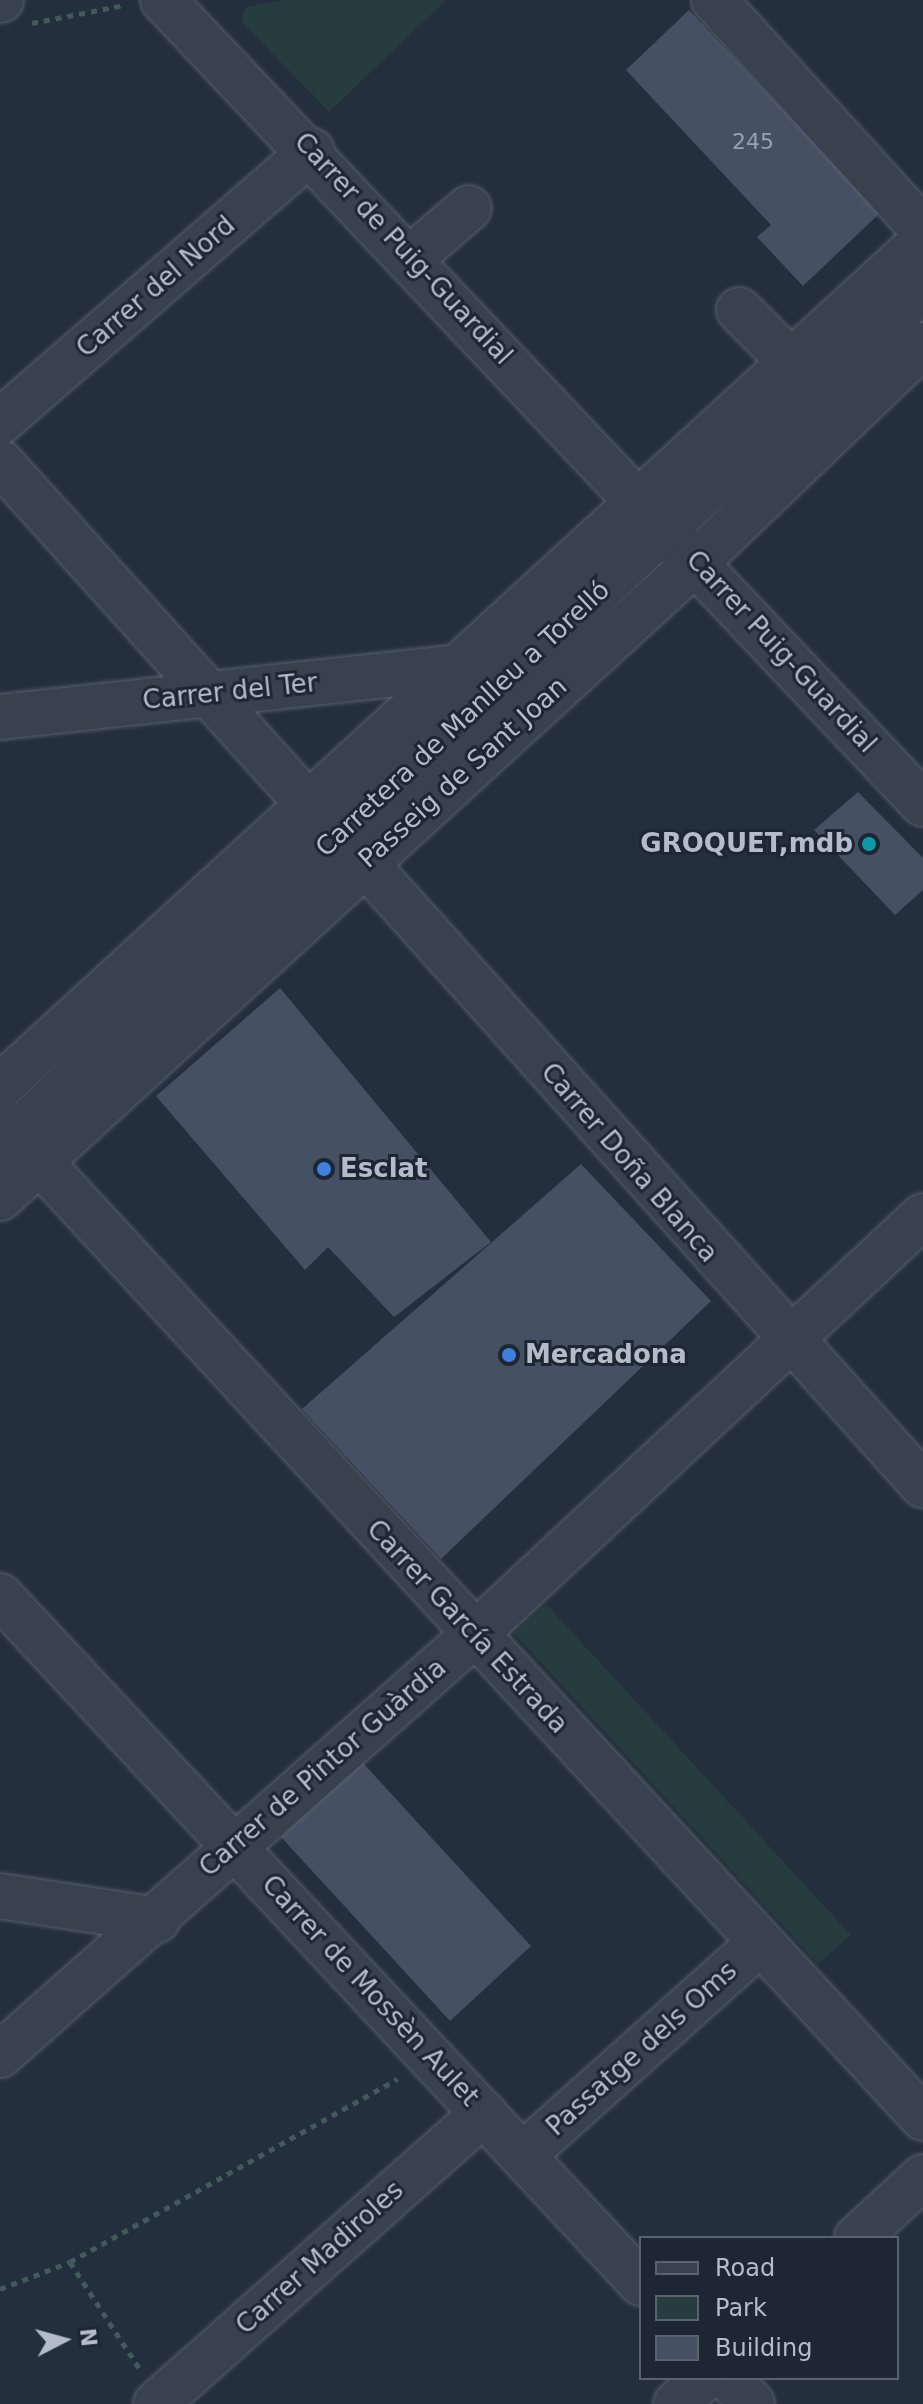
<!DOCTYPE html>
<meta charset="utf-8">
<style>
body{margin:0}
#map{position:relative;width:923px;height:2404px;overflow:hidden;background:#242f3e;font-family:"DejaVu Sans",sans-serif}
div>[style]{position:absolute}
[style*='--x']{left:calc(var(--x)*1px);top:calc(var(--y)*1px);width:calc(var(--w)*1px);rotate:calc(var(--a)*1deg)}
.green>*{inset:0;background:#263c3f}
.building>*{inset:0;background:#455162}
.path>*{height:5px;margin-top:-2.5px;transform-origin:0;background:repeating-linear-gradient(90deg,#44595c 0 6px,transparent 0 12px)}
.roads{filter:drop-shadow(0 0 2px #565f6c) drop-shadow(0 0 2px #565f6c)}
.minor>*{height:44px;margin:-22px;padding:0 22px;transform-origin:22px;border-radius:22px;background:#38414e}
.dots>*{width:22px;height:22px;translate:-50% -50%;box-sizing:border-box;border:4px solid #1d2633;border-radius:50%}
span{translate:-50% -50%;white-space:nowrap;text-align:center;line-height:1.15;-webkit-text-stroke:6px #1d2633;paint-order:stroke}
.number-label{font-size:22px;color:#98a1af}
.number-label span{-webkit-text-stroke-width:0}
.street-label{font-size:26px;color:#b4bcc9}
.poi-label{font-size:26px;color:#b4bcc9;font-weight:700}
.right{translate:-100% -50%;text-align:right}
.left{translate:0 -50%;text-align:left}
.legend{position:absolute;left:639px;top:2236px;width:260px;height:144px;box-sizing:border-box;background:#1d2633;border:2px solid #59626f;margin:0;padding:10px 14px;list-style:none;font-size:24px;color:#b4bcc9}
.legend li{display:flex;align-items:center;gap:16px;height:40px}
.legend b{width:40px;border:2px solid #59626f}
.north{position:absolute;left:24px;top:2300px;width:80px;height:80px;-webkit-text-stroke:6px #1d2633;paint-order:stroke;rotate:84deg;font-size:22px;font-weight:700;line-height:32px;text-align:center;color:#b4bcc9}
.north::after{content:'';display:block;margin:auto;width:28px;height:36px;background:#b4bcc9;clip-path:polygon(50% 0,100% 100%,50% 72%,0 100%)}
</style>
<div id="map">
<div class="green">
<i style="clip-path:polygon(284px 0,446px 0,329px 112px,241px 21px,246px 7px)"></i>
<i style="clip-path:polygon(546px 1604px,851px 1935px,818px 1964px,514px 1633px)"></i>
</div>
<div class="building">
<i style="clip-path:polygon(689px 10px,880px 213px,803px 286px,757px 237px,771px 225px,626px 70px)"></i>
<i style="clip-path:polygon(858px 792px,923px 858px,923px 890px,895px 915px,814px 830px)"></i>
<i style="clip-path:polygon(280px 988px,491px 1242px,394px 1317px,328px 1247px,305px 1270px,156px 1096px)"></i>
<i style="clip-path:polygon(581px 1164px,711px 1301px,441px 1559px,302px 1409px)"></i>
<i style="clip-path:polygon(362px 1762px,531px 1946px,450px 2021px,281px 1837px)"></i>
</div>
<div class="path">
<i style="--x:32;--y:23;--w:95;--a:-11"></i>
<i style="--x:70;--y:2262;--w:126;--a:56.9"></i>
<i style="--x:0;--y:2289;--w:75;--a:-21.1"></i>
<i style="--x:70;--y:2262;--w:375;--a:-29.2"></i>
</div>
<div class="roads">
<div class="minor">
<i style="--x:0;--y:0;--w:1;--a:0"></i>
<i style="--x:163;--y:0;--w:1106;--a:46.61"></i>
<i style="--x:714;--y:0;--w:311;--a:47.7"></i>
<i style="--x:412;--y:257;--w:75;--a:-40.7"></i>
<i style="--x:739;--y:310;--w:74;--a:45"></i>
<i style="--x:0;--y:422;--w:413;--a:-41"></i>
<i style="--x:0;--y:462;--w:462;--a:48"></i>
<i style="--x:0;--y:717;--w:462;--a:-6.2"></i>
<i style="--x:344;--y:840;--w:867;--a:48.09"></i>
<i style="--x:0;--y:1087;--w:1252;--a:-42.51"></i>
<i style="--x:0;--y:1119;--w:1360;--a:47.26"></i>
<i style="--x:0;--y:1148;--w:1261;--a:-42.94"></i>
<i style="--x:0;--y:1198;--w:943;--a:-42.42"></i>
<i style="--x:696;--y:562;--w:314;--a:-43.7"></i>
<i style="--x:0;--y:1596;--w:940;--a:46.98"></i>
<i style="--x:0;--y:1896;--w:159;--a:8.7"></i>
<i style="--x:0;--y:2055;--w:633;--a:-41.54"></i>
<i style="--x:474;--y:1635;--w:614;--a:-43.02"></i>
<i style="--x:524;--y:2154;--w:317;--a:-41.8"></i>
<i style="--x:857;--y:2238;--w:90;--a:-42.7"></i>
<i style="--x:728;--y:2378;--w:35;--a:47"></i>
<i style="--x:156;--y:2404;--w:438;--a:-41.6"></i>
<i style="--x:676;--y:2404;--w:38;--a:-43"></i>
</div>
</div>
<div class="dots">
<i style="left:869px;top:844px;background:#0f9aa8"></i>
<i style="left:324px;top:1169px;background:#3f7fe0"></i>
<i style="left:509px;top:1355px;background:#3f7fe0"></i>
</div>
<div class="number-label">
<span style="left:753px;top:142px">245</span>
</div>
<div class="street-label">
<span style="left:403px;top:249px;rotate:47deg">Carrer de Puig-Guardial</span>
<span style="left:156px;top:287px;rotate:-41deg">Carrer del Nord</span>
<span style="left:781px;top:652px;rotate:47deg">Carrer Puig-Guardial</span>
<span style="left:230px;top:692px;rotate:-6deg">Carrer del Ter</span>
<span style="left:463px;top:719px;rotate:-43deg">Carretera de Manlleu a Torelló</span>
<span style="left:463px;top:773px;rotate:-42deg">Passeig de Sant Joan</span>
<span style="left:629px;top:1163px;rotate:49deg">Carrer Doña Blanca</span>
<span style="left:467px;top:1627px;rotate:47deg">Carrer García Estrada</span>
<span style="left:323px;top:1768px;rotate:-41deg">Carrer de Pintor Guàrdia</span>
<span style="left:370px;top:1991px;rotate:47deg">Carrer de Mossèn Aulet</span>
<span style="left:642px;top:2049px;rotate:-42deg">Passatge dels Oms</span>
<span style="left:320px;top:2258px;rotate:-42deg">Carrer Madiroles</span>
</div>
<div class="poi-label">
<span class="right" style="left:853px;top:844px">GROQUET,mdb</span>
<span class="left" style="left:340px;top:1169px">Esclat</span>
<span class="left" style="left:525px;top:1355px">Mercadona</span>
</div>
<ul class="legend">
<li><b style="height:10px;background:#38414e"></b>Road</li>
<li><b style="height:22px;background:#263c3f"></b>Park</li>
<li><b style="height:22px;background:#455162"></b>Building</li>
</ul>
<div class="north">N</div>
</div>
